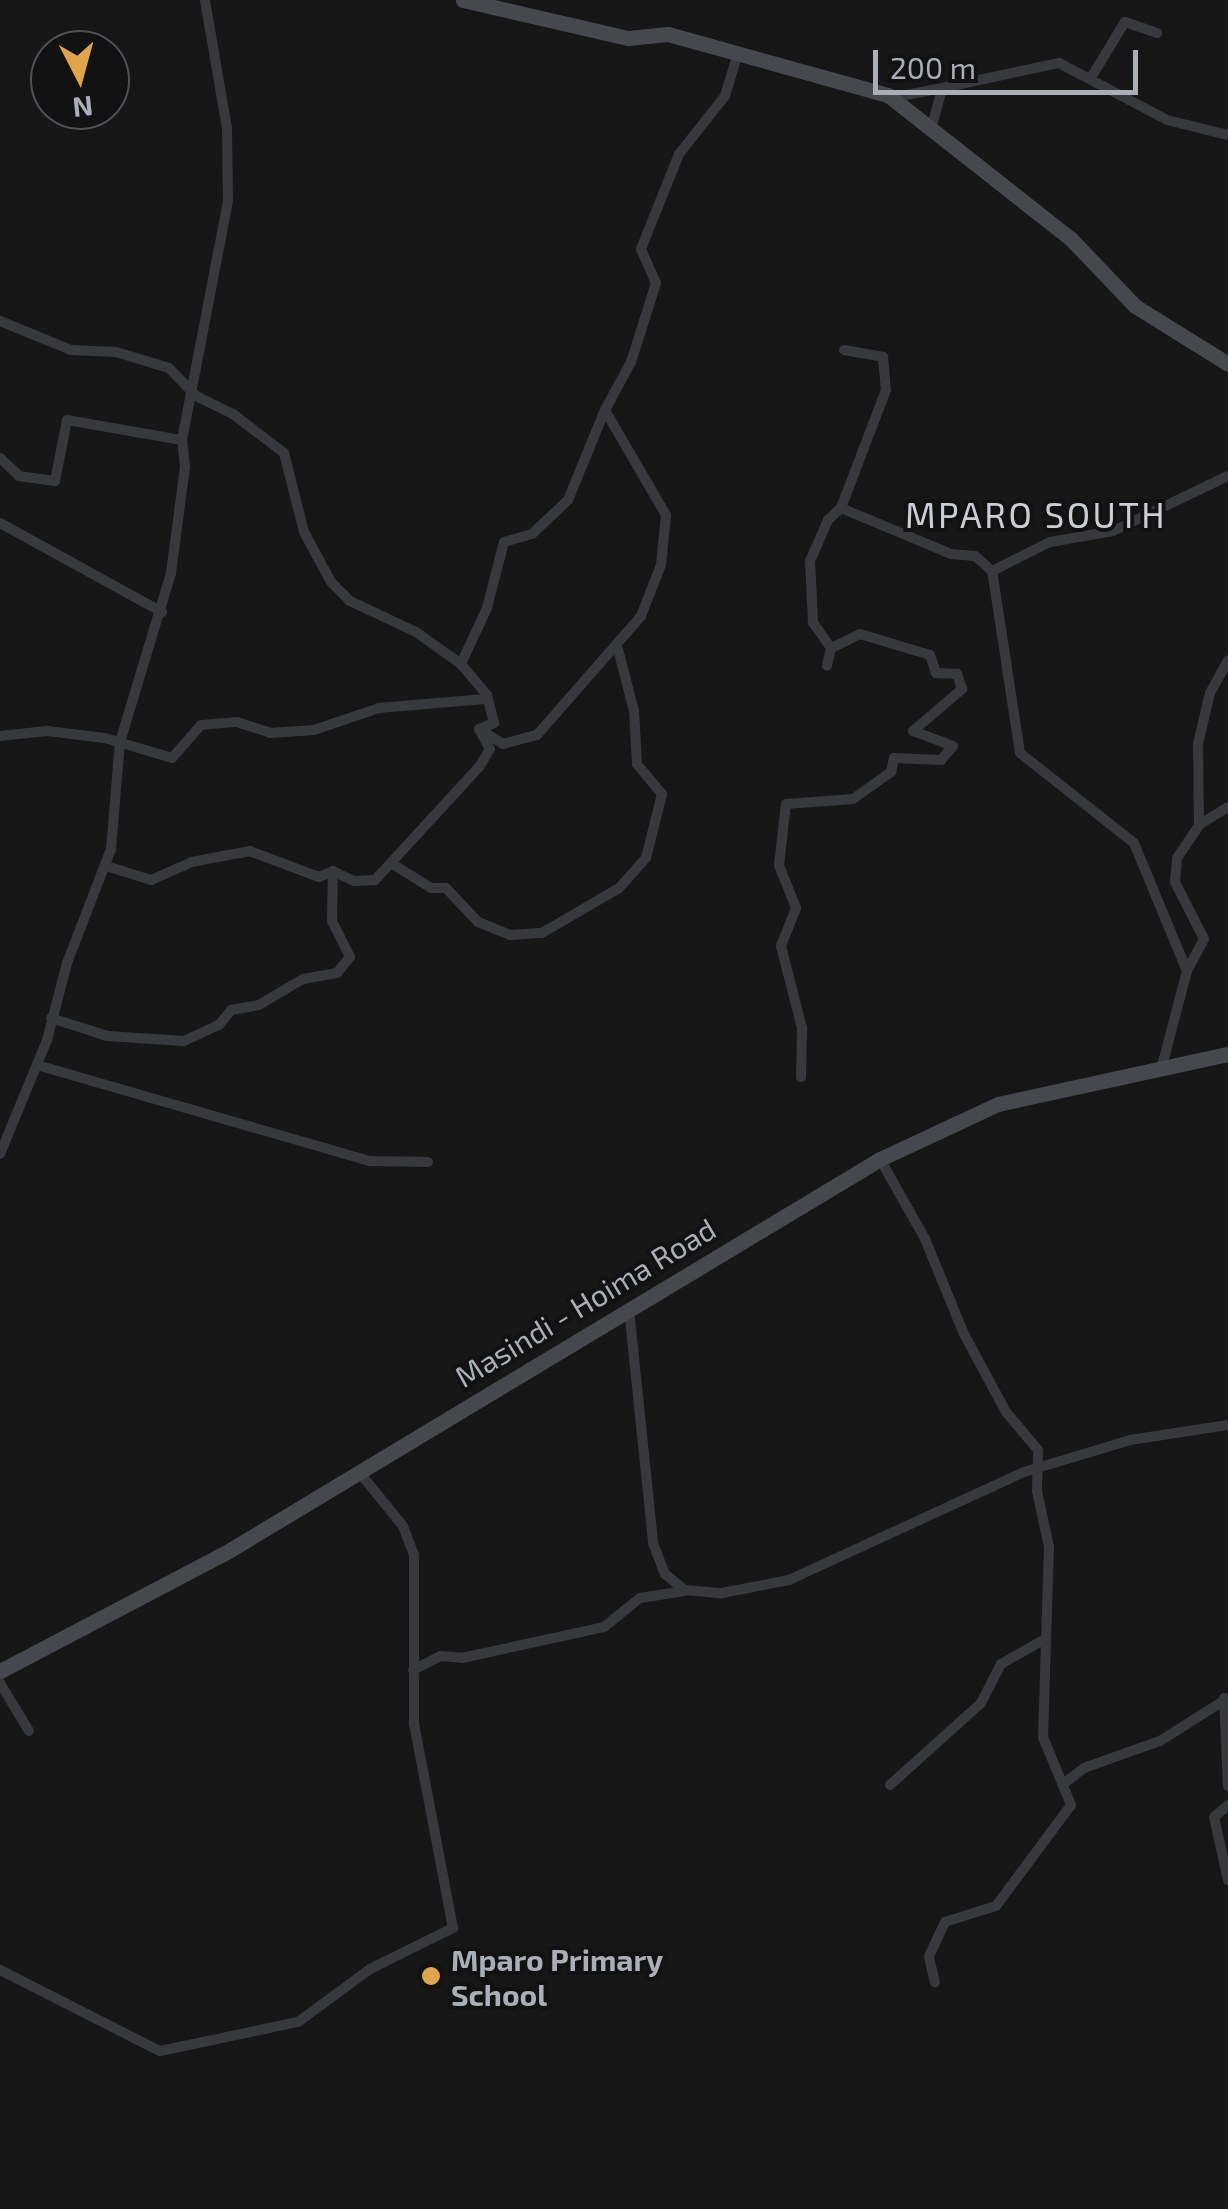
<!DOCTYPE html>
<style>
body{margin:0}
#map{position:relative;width:1228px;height:2209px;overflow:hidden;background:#171718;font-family:"Exo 2",sans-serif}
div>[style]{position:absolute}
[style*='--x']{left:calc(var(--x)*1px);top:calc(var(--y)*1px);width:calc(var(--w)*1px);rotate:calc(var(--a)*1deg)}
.street>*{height:10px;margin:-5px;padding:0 5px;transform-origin:5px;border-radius:5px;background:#38393d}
.secondary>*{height:15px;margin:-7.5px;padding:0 7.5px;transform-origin:7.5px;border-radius:7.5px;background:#46484d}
.dots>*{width:28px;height:28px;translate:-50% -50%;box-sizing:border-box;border:5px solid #121213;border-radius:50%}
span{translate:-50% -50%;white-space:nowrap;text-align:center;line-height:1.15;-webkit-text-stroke:8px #121213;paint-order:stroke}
.street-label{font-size:30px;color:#aaafb7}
.poi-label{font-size:30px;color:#aaafb7;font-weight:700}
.left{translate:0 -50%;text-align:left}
.quarter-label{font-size:35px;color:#cbced3;letter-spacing:2.5px}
.north{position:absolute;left:30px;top:30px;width:100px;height:100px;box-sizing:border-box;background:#121213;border:2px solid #4f5155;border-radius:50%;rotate:174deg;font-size:28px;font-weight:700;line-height:40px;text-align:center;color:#aaafb7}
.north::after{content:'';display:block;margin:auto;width:35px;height:45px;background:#e0a548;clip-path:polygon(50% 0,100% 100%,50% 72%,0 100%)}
.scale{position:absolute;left:873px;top:50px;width:265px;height:45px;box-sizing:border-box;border:5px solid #aaafb7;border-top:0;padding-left:12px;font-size:30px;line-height:35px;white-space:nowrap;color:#aaafb7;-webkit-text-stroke:8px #121213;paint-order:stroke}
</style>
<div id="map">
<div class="street">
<i style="--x:1092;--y:76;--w:63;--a:-58.6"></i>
<i style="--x:1125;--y:22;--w:34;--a:19"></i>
<i style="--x:891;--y:98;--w:52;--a:-11.1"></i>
<i style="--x:932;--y:126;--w:39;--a:-75"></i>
<i style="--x:942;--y:88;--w:120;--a:-12.1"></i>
<i style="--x:1059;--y:63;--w:122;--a:27.8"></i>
<i style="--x:1167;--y:120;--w:63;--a:13.8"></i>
<i style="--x:0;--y:321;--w:77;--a:22.2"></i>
<i style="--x:71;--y:350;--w:45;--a:2.5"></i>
<i style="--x:116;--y:352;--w:55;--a:16.8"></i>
<i style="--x:169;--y:368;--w:39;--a:46"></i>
<i style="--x:196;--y:396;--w:41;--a:25.9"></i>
<i style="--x:233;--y:414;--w:64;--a:37.4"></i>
<i style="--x:284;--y:453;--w:81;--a:75.8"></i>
<i style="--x:304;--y:532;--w:57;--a:61.6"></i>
<i style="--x:331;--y:582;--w:27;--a:45"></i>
<i style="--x:350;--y:601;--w:73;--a:25.2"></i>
<i style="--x:416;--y:632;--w:55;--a:35.4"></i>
<i style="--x:461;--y:664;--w:40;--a:50"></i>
<i style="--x:487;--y:695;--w:29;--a:76"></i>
<i style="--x:494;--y:723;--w:16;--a:158"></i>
<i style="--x:479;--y:729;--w:23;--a:61"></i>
<i style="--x:490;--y:749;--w:21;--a:121"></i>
<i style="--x:479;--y:767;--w:154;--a:132.6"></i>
<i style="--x:375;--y:880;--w:21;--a:177"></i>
<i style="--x:354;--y:881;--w:23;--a:-155"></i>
<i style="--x:333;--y:871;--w:15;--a:157"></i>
<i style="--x:319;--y:877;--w:74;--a:-159.4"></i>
<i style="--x:250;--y:851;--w:59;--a:169.3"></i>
<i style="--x:192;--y:862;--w:45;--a:156.3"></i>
<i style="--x:151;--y:880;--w:47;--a:-162.7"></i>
<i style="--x:844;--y:350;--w:40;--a:10"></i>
<i style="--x:883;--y:357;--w:33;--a:85"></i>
<i style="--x:886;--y:390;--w:126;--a:110.9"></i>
<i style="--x:841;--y:508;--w:119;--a:22.7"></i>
<i style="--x:951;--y:554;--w:24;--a:5"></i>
<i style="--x:975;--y:556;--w:23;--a:41"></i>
<i style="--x:0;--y:458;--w:26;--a:43"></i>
<i style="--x:19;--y:476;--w:36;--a:8"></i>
<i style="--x:55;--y:481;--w:62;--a:-78.9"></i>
<i style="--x:67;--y:420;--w:117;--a:9.9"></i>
<i style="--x:0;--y:523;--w:185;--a:28.8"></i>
<i style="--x:831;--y:648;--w:32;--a:-125"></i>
<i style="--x:813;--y:622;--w:61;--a:-92.8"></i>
<i style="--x:810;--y:561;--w:45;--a:-66.3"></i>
<i style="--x:828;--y:520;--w:18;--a:-43"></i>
<i style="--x:461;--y:664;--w:62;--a:-65.1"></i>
<i style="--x:487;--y:608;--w:68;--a:-75.6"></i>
<i style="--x:504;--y:542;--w:29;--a:-16"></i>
<i style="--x:532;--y:534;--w:50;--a:-43.4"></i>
<i style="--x:568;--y:500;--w:97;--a:-67.7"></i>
<i style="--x:480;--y:730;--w:27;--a:31"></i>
<i style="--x:503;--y:744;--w:35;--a:-15"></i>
<i style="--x:537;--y:735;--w:158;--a:-48.8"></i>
<i style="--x:641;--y:616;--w:55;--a:-68.6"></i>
<i style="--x:661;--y:565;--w:50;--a:-84.3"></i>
<i style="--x:666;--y:515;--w:121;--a:-120.2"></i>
<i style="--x:605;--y:410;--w:55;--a:-61.6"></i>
<i style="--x:631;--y:362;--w:83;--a:-72.4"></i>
<i style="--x:656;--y:283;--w:37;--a:-114"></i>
<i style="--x:641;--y:249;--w:102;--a:-68.2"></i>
<i style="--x:679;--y:154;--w:74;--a:-51.6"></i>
<i style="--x:725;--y:96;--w:45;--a:-73.2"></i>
<i style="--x:0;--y:736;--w:47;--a:-6.1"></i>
<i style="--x:47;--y:731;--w:58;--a:6.9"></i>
<i style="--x:105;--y:738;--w:70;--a:16.6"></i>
<i style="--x:172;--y:758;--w:44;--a:-48.7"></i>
<i style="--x:201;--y:725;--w:36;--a:-5"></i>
<i style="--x:237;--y:722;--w:35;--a:18"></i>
<i style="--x:270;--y:733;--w:44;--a:-3.9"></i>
<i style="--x:314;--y:730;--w:69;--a:-18.7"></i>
<i style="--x:379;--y:708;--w:106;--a:-4.9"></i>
<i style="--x:1199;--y:825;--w:81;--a:-90.7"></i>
<i style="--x:1198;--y:744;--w:52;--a:-76.8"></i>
<i style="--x:1210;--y:693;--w:38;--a:-61"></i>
<i style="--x:391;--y:863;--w:47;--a:32"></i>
<i style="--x:431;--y:888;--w:15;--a:0"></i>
<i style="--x:446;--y:888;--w:47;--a:46.7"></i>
<i style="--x:478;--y:922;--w:35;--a:22"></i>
<i style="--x:511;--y:935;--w:31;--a:-4"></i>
<i style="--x:542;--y:933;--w:89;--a:-30.3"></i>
<i style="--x:619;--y:888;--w:40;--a:-48"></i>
<i style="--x:646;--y:858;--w:66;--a:-76"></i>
<i style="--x:662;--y:794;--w:39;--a:-130"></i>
<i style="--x:637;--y:764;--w:53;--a:-93.2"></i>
<i style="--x:634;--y:711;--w:64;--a:-104.5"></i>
<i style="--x:1187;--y:971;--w:139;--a:-112.5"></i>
<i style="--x:1134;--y:843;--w:145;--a:-141.7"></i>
<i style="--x:1020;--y:753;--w:184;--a:-98.7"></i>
<i style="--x:992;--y:571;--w:65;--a:-26.6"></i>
<i style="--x:1050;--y:542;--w:64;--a:-9.9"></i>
<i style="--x:1113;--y:531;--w:127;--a:-25.6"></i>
<i style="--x:51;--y:1018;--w:59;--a:17.8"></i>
<i style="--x:107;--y:1036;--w:77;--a:3.7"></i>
<i style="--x:184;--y:1041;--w:38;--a:-25"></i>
<i style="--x:219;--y:1025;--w:19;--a:-51"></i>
<i style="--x:231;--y:1010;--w:28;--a:-10"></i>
<i style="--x:259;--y:1005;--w:51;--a:-30.6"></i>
<i style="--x:303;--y:979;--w:35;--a:-10"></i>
<i style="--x:337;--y:973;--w:21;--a:-51"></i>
<i style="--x:350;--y:957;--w:40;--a:-116.6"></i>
<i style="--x:332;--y:921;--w:50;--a:-88.9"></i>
<i style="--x:37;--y:1065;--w:347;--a:16.1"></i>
<i style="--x:370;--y:1161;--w:58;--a:1"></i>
<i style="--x:1161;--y:1070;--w:102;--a:-75.3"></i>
<i style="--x:1187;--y:971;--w:36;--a:-62"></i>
<i style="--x:1204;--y:939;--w:64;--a:-117"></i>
<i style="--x:1175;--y:882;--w:24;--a:-85"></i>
<i style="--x:1177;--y:858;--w:40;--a:-56"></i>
<i style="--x:1199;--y:825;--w:34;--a:-32"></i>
<i style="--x:801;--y:1077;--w:49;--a:-88.8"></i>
<i style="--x:802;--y:1028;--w:85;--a:-104.4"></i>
<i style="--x:781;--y:946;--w:41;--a:-68.5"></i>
<i style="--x:796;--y:908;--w:46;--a:-111.6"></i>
<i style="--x:779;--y:865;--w:61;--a:-83.5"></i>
<i style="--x:786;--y:804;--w:67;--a:-4.3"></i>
<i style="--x:853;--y:799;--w:47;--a:-35.4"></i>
<i style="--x:891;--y:772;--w:14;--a:-78"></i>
<i style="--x:894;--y:758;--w:47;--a:2.4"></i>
<i style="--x:941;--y:760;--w:18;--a:-49"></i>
<i style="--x:953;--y:746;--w:43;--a:-159.4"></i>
<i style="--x:913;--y:731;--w:65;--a:-40.6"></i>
<i style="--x:962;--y:689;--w:16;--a:-108"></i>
<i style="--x:957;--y:674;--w:21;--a:-177"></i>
<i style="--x:936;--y:673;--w:19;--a:-108"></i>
<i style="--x:930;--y:655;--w:73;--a:-163.3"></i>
<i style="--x:860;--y:634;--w:32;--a:154"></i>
<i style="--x:831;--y:648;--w:18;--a:103"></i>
<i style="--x:0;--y:1154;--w:123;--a:-67.6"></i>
<i style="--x:47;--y:1040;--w:80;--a:-75.4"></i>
<i style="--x:67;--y:963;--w:122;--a:-68.9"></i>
<i style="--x:111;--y:849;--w:107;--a:-85.2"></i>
<i style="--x:120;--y:742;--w:177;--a:-73.2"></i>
<i style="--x:171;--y:573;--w:107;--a:-82.5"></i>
<i style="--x:185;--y:467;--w:27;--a:-96"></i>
<i style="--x:182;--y:440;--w:244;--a:-79.1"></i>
<i style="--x:228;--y:200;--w:72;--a:-90.8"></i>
<i style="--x:227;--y:128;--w:130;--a:-99.8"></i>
<i style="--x:880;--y:1159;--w:92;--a:60.6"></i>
<i style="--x:925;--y:1239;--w:103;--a:67.7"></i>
<i style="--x:964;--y:1334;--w:89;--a:61.7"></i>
<i style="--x:1006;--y:1412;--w:50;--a:49.9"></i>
<i style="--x:1038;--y:1450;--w:41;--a:91.4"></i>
<i style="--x:1037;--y:1491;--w:57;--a:77.9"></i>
<i style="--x:1049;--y:1547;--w:190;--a:91.8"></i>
<i style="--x:1043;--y:1737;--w:74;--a:67.6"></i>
<i style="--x:1071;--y:1805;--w:126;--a:126.6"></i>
<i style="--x:996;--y:1906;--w:53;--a:162.6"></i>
<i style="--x:945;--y:1922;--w:38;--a:115"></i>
<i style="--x:929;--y:1957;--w:26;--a:77"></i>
<i style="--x:629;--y:1309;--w:235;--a:84.1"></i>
<i style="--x:653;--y:1543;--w:33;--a:69"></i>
<i style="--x:665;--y:1574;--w:26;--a:39"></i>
<i style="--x:685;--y:1590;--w:37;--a:5"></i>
<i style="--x:722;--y:1593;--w:68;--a:-11"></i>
<i style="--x:789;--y:1580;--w:259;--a:-24.7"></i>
<i style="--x:1024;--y:1472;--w:111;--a:-16.8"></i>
<i style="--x:1130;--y:1440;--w:99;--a:-8.7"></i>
<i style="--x:413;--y:1670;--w:31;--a:-27"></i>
<i style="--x:441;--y:1656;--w:21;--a:5"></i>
<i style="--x:462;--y:1658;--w:145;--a:-12.3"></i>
<i style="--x:604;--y:1627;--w:46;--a:-38.9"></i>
<i style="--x:640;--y:1598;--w:45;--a:-9"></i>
<i style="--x:0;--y:1683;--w:56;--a:58.9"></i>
<i style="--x:1224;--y:1698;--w:88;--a:87.4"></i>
<i style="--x:1063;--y:1784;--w:26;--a:-37"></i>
<i style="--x:1084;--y:1768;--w:81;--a:-19.6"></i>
<i style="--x:1160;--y:1741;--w:80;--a:-32.3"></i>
<i style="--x:890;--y:1785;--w:122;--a:-42"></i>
<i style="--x:981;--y:1703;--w:44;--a:-62.9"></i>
<i style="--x:1001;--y:1664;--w:51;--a:-29.6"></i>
<i style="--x:1228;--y:1805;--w:18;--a:139"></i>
<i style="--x:1214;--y:1817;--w:65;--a:77.5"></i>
<i style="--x:0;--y:1970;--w:179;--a:26.9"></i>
<i style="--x:160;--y:2051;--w:141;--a:-11.9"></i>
<i style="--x:298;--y:2022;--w:89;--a:-36.4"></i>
<i style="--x:370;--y:1969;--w:93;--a:-26.3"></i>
<i style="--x:453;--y:1928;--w:208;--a:-100.8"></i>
<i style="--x:414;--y:1724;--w:169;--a:-90"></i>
<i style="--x:414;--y:1555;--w:31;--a:-111"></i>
<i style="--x:403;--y:1526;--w:68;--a:-129.1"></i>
</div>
<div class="secondary">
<i style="--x:463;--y:0;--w:169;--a:13"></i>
<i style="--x:628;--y:38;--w:40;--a:-5.7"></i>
<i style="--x:668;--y:34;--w:228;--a:15.5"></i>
<i style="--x:888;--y:95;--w:231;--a:38.2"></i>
<i style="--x:1070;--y:238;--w:94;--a:46.3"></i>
<i style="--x:1135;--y:306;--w:110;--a:31.9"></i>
<i style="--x:0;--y:1671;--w:260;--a:-27.7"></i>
<i style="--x:230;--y:1550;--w:759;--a:-31.03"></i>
<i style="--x:880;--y:1159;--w:130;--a:-25"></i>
<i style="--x:998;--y:1104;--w:235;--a:-12.3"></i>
</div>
<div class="dots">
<i style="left:431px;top:1976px;background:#e0a548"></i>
</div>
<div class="street-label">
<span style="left:585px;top:1302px;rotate:-31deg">Masindi - Hoima Road</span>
</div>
<div class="poi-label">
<span class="left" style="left:451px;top:1976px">Mparo Primary<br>School</span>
</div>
<div class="quarter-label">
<span style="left:1036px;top:514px">MPARO SOUTH</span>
</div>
<div class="north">N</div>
<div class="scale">200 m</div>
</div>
